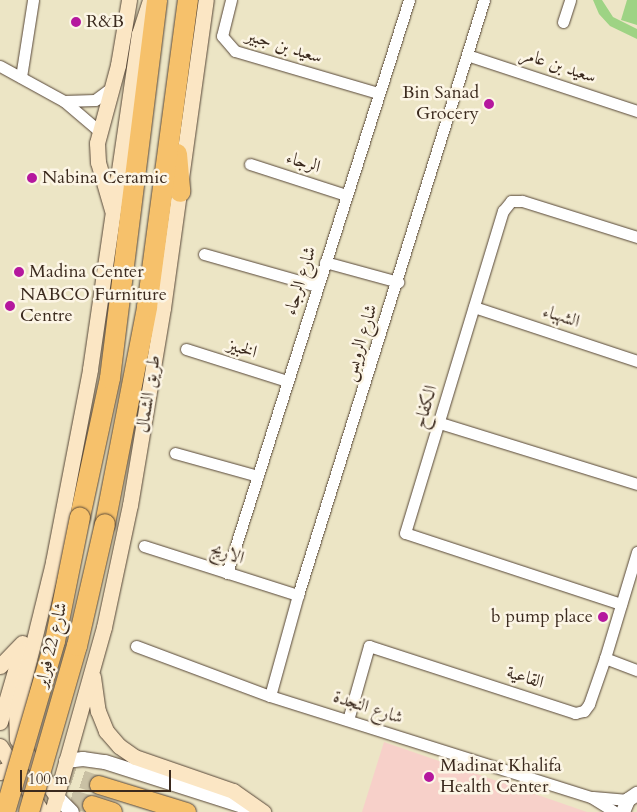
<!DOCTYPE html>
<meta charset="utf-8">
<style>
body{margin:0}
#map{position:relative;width:637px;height:812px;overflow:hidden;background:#ece5c5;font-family:Cardo,Amiri,serif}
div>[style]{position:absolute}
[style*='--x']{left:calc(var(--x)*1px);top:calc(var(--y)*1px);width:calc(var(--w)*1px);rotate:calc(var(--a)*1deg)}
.built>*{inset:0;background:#f7d0c9}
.green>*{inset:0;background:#9ed384}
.primary-tunnel>*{height:18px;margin-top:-9px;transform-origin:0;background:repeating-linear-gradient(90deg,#c9c0a4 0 18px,transparent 0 27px)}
.roads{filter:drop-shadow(0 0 1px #564637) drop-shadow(0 0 1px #564637)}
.minor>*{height:11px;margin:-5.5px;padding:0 5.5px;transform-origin:5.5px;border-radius:5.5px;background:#fff}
.tertiary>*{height:14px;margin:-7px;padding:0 7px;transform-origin:7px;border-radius:7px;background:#fff}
.secondary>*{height:15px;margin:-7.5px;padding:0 7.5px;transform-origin:7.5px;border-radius:7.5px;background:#fbe6c4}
.primary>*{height:18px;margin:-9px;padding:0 9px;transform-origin:9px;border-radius:9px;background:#f6c16b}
.motorway>*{height:20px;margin:-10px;padding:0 10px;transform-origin:10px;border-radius:10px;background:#f6c16b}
.bridges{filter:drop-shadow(0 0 1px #564637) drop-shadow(0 0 1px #564637)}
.motorway-bridge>*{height:20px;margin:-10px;padding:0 10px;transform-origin:10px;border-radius:10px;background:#f6c16b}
.dots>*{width:14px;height:14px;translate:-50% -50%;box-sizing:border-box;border:2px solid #fcf5e5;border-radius:50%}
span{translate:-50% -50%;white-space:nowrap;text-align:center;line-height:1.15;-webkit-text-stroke:5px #fcf5e5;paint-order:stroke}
.poi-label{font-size:18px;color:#3b2a1e}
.left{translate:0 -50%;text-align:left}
.right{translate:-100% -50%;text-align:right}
.street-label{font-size:18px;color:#3b2a1e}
.scale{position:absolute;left:20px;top:770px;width:151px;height:22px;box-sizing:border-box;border:2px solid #3b2a1e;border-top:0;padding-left:6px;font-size:15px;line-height:18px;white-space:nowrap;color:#3b2a1e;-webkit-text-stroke:4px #fcf5e5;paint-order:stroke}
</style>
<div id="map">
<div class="built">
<i style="clip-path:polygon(384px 742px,587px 812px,362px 812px)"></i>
</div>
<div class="green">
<i style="clip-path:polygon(593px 0,602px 0,613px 17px,637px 29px,637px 39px,610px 26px,599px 14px)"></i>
<i style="clip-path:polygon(627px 0,637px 0,637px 25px,621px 20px)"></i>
</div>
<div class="primary-tunnel">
<i style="--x:31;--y:762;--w:72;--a:18.7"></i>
<i style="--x:45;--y:791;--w:49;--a:16.6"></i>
</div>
<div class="roads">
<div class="minor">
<i style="--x:231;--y:0;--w:37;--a:104"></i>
<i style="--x:222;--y:36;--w:20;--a:49"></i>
<i style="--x:235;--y:51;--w:149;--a:16.4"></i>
<i style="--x:563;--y:22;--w:23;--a:-72"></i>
<i style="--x:467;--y:55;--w:179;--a:18.2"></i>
<i style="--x:0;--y:66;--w:73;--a:28.7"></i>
<i style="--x:64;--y:101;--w:46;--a:40.6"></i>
<i style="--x:21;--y:77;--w:78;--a:-81.1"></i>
<i style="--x:64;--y:101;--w:31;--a:-2"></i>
<i style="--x:95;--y:100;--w:21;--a:-37"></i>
<i style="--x:250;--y:164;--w:101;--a:17.9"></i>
<i style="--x:204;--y:254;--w:117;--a:15.8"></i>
<i style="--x:325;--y:262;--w:76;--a:15.3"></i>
<i style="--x:474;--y:307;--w:172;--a:18.3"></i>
<i style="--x:186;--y:349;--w:106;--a:17.6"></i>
<i style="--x:440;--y:423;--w:206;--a:17.2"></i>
<i style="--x:175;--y:453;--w:86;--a:15.5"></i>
<i style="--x:144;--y:546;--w:162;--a:17.7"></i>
<i style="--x:227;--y:573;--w:601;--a:-72.38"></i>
<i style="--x:621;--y:604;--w:227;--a:-161.8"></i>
<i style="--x:405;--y:533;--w:337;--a:-73.1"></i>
<i style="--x:503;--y:211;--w:13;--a:-51"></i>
<i style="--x:511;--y:201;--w:11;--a:0"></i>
<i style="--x:522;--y:201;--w:121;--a:17.4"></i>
<i style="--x:136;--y:646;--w:143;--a:20.5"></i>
<i style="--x:270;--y:696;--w:337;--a:17.5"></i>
<i style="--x:591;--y:797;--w:28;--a:32"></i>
<i style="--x:605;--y:658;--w:34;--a:21"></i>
<i style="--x:270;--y:696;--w:105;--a:-74.5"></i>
<i style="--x:298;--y:595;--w:623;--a:-72.64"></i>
<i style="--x:348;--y:720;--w:77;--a:-74.2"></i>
<i style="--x:369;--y:646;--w:217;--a:18"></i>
<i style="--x:575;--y:713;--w:9;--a:-13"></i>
<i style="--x:584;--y:711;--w:9;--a:-54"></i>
<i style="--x:589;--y:704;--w:49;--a:-70.8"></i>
<i style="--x:605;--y:658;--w:111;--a:-73.2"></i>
<i style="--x:593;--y:797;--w:35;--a:5"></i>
</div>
<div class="tertiary">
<i style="--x:66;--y:761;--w:17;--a:-7"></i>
<i style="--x:83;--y:759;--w:22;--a:8"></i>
<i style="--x:105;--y:762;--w:157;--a:17.7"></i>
<i style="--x:57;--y:797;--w:21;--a:45"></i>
<i style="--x:623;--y:812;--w:13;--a:-67"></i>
<i style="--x:628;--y:800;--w:11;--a:-34"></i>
</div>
<div class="secondary">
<i style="--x:112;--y:210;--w:50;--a:-106.3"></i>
<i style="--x:98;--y:162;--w:19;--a:-93"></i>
<i style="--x:97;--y:143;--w:81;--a:-74.9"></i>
<i style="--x:118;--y:65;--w:66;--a:-80.4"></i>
<i style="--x:0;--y:666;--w:32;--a:-46"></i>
<i style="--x:93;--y:677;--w:34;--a:82"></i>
<i style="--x:98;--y:711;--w:22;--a:68"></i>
<i style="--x:106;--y:731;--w:20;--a:49"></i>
<i style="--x:119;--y:746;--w:19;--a:35"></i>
<i style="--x:135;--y:757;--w:104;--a:19.1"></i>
<i style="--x:233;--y:791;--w:37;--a:35"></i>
<i style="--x:0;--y:722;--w:75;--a:-73.7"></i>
<i style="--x:0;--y:746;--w:78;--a:57.5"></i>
<i style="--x:0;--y:772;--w:28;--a:-23"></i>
<i style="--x:57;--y:797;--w:70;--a:-124.6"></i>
<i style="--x:17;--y:739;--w:26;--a:-92"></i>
<i style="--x:16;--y:713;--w:155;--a:-76.2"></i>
<i style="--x:53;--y:562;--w:197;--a:-79.1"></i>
<i style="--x:90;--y:369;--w:339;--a:-81.7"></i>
<i style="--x:139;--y:34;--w:36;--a:-72"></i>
<i style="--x:52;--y:812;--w:192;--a:-74.3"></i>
<i style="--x:104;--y:627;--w:125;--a:-78"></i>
<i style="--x:130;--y:505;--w:200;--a:-80.5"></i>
<i style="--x:163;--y:308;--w:311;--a:-82.1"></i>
</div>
<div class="primary">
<i style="--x:99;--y:785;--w:92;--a:17.1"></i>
<i style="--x:92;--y:805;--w:22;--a:18"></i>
</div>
<div class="motorway">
<i style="--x:177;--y:154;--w:38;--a:85"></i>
<i style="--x:80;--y:517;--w:142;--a:-77.8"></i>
<i style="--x:110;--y:378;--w:381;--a:-82.9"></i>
<i style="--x:105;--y:524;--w:221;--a:-79"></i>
<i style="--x:147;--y:307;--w:310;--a:-82.4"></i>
</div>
</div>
<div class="bridges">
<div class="motorway-bridge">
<i style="--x:5;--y:812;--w:178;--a:-73.7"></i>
<i style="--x:55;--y:641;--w:126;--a:-78.6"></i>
<i style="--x:29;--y:812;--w:173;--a:-73.9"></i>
<i style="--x:77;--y:646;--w:125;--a:-77.1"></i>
</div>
</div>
<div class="dots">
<i style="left:76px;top:22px;background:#b5179e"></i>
<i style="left:489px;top:104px;background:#b5179e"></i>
<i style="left:32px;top:178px;background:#b5179e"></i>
<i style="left:19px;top:272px;background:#b5179e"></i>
<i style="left:10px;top:306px;background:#b5179e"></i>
<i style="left:603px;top:617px;background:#b5179e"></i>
<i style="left:429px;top:777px;background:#b5179e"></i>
</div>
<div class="poi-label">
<span class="left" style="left:86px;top:22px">R&amp;B</span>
<span class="right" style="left:479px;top:104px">Bin Sanad<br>Grocery</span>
<span class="left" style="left:42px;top:178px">Nabina Ceramic</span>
<span class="left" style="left:29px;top:272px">Madina Center</span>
<span class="left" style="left:20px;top:306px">NABCO Furniture<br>Centre</span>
<span class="right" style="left:593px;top:617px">b pump place</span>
<span class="left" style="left:440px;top:777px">Madinat Khalifa<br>Health Center</span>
</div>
<div class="street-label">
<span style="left:284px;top:47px;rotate:17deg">سعيد بن جبير</span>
<span style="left:558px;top:66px;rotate:18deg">سعيد بن عامر</span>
<span style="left:303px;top:163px;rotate:18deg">الرجاء</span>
<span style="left:301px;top:281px;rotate:-73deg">شارع الرجاء</span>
<span style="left:561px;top:317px;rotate:18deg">الشهباء</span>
<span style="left:361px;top:343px;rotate:-73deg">شارع الرويس</span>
<span style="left:242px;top:349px;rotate:18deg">الخبيز</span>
<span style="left:149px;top:394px;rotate:-81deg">طريق الشمال</span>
<span style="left:426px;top:407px;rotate:-74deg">الكفاح</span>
<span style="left:227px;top:554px;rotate:18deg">الاريج</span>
<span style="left:52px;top:645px;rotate:-76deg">شارع 22 فبراير</span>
<span style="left:525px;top:678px;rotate:18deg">القاعية</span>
<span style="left:368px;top:708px;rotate:18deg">شارع النجدة</span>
</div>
<div class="scale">100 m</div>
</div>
